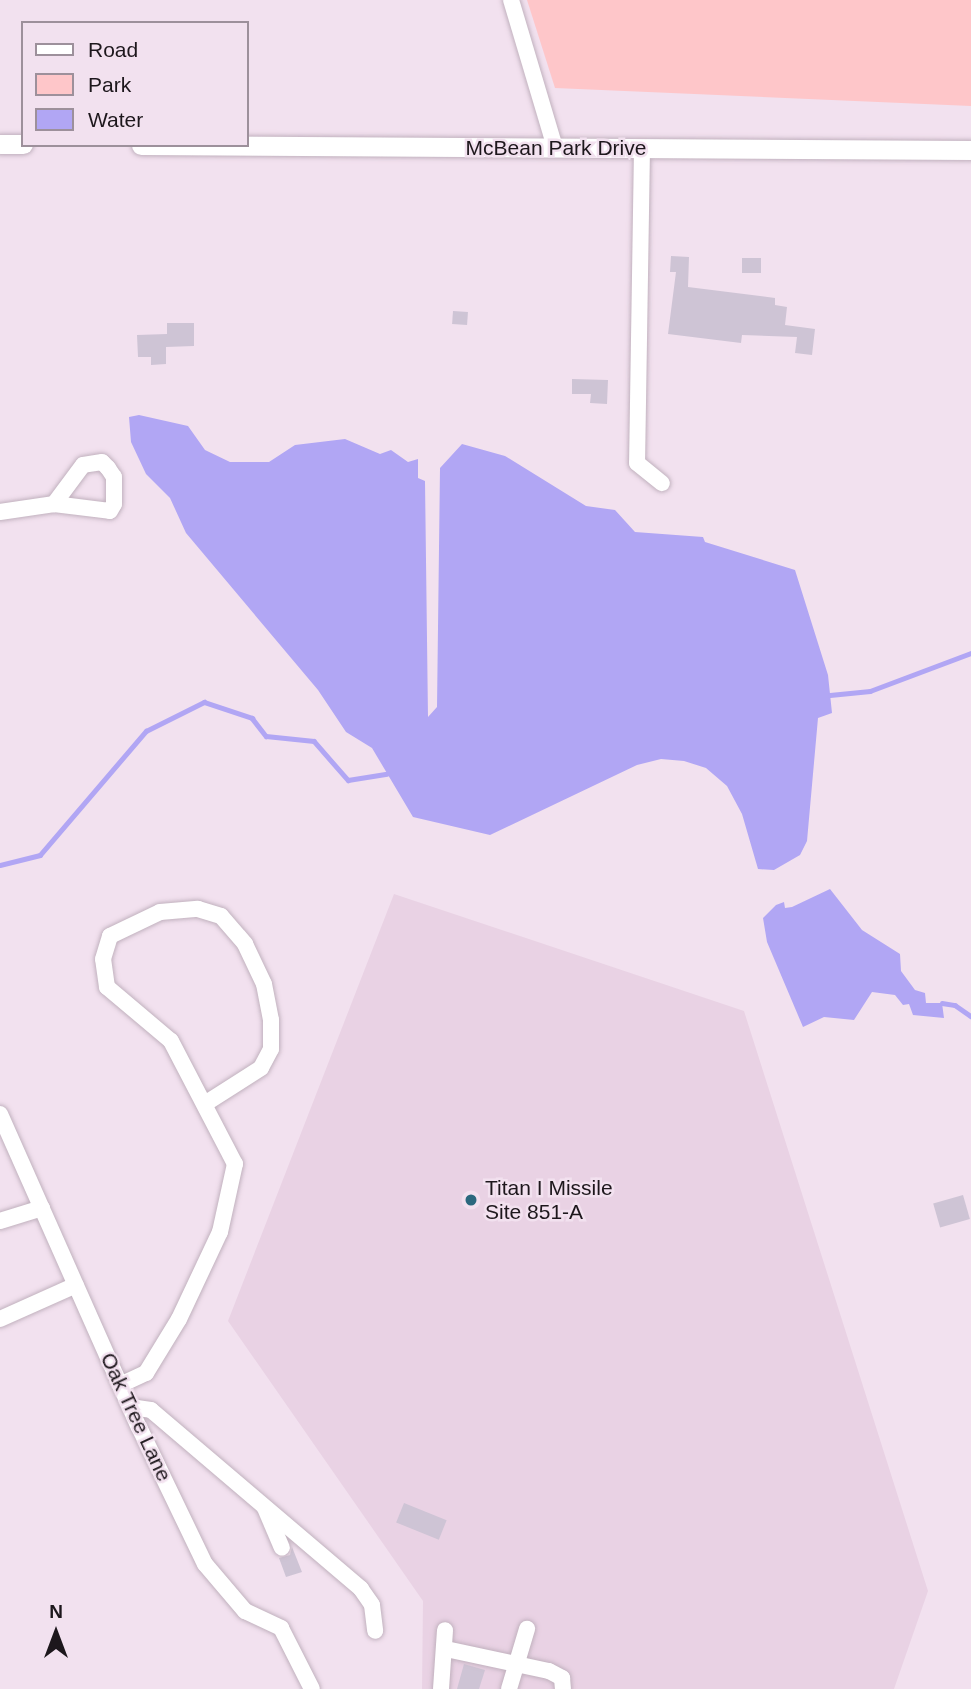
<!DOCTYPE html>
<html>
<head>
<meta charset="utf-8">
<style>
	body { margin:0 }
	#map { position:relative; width:971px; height:1689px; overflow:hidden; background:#f2e1ef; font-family:Helvetica,sans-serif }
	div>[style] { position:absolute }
	.built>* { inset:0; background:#e9d2e4 }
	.green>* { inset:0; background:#fec6c9 }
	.water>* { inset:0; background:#b1a6f4 }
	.stream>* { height:4.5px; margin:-2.25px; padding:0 2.25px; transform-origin:2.25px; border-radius:2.25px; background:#b1a6f4 }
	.building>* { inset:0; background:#cec4d5; transform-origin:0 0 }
	.roads { filter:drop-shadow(0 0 2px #c1b1be) drop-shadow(0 0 2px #c1b1be) }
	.minor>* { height:16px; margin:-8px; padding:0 8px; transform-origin:8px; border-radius:8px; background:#fff }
	.major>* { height:19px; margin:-9.5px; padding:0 9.5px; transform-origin:9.5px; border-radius:9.5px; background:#fff }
	.dots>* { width:19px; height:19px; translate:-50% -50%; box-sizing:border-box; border:4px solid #f2e1ef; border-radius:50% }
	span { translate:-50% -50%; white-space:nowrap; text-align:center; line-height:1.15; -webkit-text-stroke:5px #f2e1ef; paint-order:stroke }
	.street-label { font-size:21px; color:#1d171c }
	.poi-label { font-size:21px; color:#1d171c }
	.left { translate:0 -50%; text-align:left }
	.legend { position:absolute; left:21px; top:21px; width:228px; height:126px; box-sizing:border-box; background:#f2e1ef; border:2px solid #9d909b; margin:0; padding:9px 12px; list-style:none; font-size:21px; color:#1d171c }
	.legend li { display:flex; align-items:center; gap:14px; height:35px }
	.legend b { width:35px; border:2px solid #9d909b }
	.north { position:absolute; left:21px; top:1598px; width:70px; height:70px; -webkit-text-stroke:5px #f2e1ef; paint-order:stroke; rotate:0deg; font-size:19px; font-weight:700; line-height:28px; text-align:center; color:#1d171c }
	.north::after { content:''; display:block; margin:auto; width:24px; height:32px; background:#1d171c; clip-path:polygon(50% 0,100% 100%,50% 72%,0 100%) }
</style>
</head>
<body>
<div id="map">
	<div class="built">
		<div style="clip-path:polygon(394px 894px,744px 1011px,928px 1591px,894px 1689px,422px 1689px,423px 1601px,228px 1321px)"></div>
	</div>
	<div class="green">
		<div style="clip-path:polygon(527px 0,971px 0,971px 106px,555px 88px)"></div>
	</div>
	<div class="water">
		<div style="clip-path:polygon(139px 415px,188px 426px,205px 450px,230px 462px,269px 462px,295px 445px,345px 439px,380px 454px,391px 450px,408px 462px,418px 459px,418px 478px,425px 481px,428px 717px,437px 707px,440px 468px,462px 444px,505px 456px,586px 506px,615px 510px,635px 532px,703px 537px,705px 542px,795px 570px,828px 675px,832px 713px,818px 718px,807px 841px,800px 855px,774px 870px,758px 869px,742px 814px,727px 786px,706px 768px,684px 761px,661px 759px,637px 765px,490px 835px,413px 817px,372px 748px,346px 732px,318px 690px,186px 533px,170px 498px,146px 474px,131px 442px,129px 417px)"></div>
		<div style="clip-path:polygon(830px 889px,862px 930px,900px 954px,901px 971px,915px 990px,925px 993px,926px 1003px,942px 1003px,944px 1018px,913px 1015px,909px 1004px,903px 1005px,895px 995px,872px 992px,854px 1020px,824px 1017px,803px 1027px,767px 942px,763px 918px,776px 905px,784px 902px,785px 908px,792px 907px)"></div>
	</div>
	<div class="stream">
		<div style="left:830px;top:695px;width:40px;rotate:-5.7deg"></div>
		<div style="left:870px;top:691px;width:108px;rotate:-20.6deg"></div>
		<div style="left:0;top:865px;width:41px;rotate:-14deg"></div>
		<div style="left:40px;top:855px;width:163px;rotate:-49.5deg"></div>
		<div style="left:146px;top:731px;width:65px;rotate:-26.6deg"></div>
		<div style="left:204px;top:702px;width:51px;rotate:18.4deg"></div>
		<div style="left:252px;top:718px;width:23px;rotate:52deg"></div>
		<div style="left:266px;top:736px;width:48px;rotate:5.9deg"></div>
		<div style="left:314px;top:741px;width:52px;rotate:48.9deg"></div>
		<div style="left:348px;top:780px;width:39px;rotate:-9deg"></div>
		<div style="left:942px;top:1003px;width:13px;rotate:9deg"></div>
		<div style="left:955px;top:1005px;width:19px;rotate:35deg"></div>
	</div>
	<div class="building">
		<div style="clip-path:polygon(671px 256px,689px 257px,688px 287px,775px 298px,775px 305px,787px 307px,785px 325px,815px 329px,812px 355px,795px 353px,797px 337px,742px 335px,741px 343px,668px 334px,676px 272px,670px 272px)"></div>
		<div style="left:742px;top:258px;width:19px;height:15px"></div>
		<div style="left:453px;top:311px;width:15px;height:13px;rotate:4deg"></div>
		<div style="clip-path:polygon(167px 323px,194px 323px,194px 346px,166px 347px,166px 364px,151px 365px,151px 357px,138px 357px,137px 335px,167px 334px)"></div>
		<div style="clip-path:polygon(572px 379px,608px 380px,607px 404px,590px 403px,591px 394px,572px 394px)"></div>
		<div style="left:963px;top:1195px;width:25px;height:31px;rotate:74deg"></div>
		<div style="left:404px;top:1503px;width:46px;height:21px;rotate:22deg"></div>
		<div style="clip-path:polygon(292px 1547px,302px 1572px,286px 1577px,279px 1558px,290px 1555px)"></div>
		<div style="clip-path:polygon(464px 1664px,485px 1670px,479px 1689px,457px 1689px)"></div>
	</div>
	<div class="roads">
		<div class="minor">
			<div style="left:511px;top:0;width:154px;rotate:73.4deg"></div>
			<div style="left:642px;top:148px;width:315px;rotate:90.9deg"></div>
			<div style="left:637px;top:463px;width:32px;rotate:39deg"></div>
			<div style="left:0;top:512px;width:55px;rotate:-8.4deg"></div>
			<div style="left:54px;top:504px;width:56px;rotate:7.1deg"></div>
			<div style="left:110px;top:511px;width:8px;rotate:-60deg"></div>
			<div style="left:114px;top:504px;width:27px;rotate:-90deg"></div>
			<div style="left:114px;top:477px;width:11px;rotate:-124deg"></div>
			<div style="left:108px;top:468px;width:8px;rotate:-135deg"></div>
			<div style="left:102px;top:462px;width:19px;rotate:171deg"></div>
			<div style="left:83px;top:465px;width:49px;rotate:126.6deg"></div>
			<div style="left:0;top:1114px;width:342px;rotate:66.1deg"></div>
			<div style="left:139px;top:1427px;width:152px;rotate:64.3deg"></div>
			<div style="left:205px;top:1564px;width:62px;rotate:49.6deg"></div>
			<div style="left:245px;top:1611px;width:40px;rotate:25deg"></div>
			<div style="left:281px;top:1628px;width:68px;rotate:63.1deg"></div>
			<div style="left:0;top:1221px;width:44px;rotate:-17.2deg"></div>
			<div style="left:0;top:1319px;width:83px;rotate:-24.1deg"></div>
			<div style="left:120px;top:1385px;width:29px;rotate:-25deg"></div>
			<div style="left:146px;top:1373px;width:63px;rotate:-58.6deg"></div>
			<div style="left:179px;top:1319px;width:96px;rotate:-64.8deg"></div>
			<div style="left:220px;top:1232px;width:70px;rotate:-77.6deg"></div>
			<div style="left:235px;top:1164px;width:139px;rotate:-117.5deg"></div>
			<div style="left:171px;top:1041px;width:84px;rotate:-139.8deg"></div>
			<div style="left:107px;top:987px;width:28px;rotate:-98deg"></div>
			<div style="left:103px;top:959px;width:24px;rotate:-73deg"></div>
			<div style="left:110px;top:936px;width:55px;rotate:-25.6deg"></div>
			<div style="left:160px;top:912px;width:38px;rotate:-5deg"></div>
			<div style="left:198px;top:909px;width:24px;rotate:17deg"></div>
			<div style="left:221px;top:916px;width:37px;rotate:49deg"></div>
			<div style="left:245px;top:944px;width:44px;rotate:64.6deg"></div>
			<div style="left:264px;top:984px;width:37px;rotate:79deg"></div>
			<div style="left:271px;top:1020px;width:29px;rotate:90deg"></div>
			<div style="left:271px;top:1049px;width:21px;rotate:118deg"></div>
			<div style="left:261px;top:1068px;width:65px;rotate:147.5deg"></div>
			<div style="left:130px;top:1407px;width:21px;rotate:8deg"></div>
			<div style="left:151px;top:1410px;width:276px;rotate:40.4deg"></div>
			<div style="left:361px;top:1589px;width:19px;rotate:55deg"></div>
			<div style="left:372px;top:1605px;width:26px;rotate:83deg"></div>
			<div style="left:265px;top:1508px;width:43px;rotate:67deg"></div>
			<div style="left:446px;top:1649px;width:105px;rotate:12.1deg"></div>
			<div style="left:549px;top:1671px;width:15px;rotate:28deg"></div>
			<div style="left:562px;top:1678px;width:11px;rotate:85deg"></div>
			<div style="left:441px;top:1689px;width:59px;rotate:-86.1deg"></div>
			<div style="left:509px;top:1689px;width:63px;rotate:-73.3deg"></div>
		</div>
		<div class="major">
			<div style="left:0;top:144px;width:23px"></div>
			<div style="left:141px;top:145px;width:830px;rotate:0.35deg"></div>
		</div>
	</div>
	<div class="dots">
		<div style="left:471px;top:1200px;background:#2b687e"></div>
	</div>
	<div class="street-label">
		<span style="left:556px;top:148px">McBean Park Drive</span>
		<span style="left:136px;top:1417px;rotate:65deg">Oak Tree Lane</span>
	</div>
	<div class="poi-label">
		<span class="left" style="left:485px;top:1200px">Titan I Missile<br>Site 851-A</span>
	</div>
	<ul class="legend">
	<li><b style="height:9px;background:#fff"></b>Road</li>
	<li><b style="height:19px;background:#fec6c9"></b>Park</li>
	<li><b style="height:19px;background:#b1a6f4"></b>Water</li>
	</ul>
	<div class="north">N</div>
</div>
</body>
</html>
